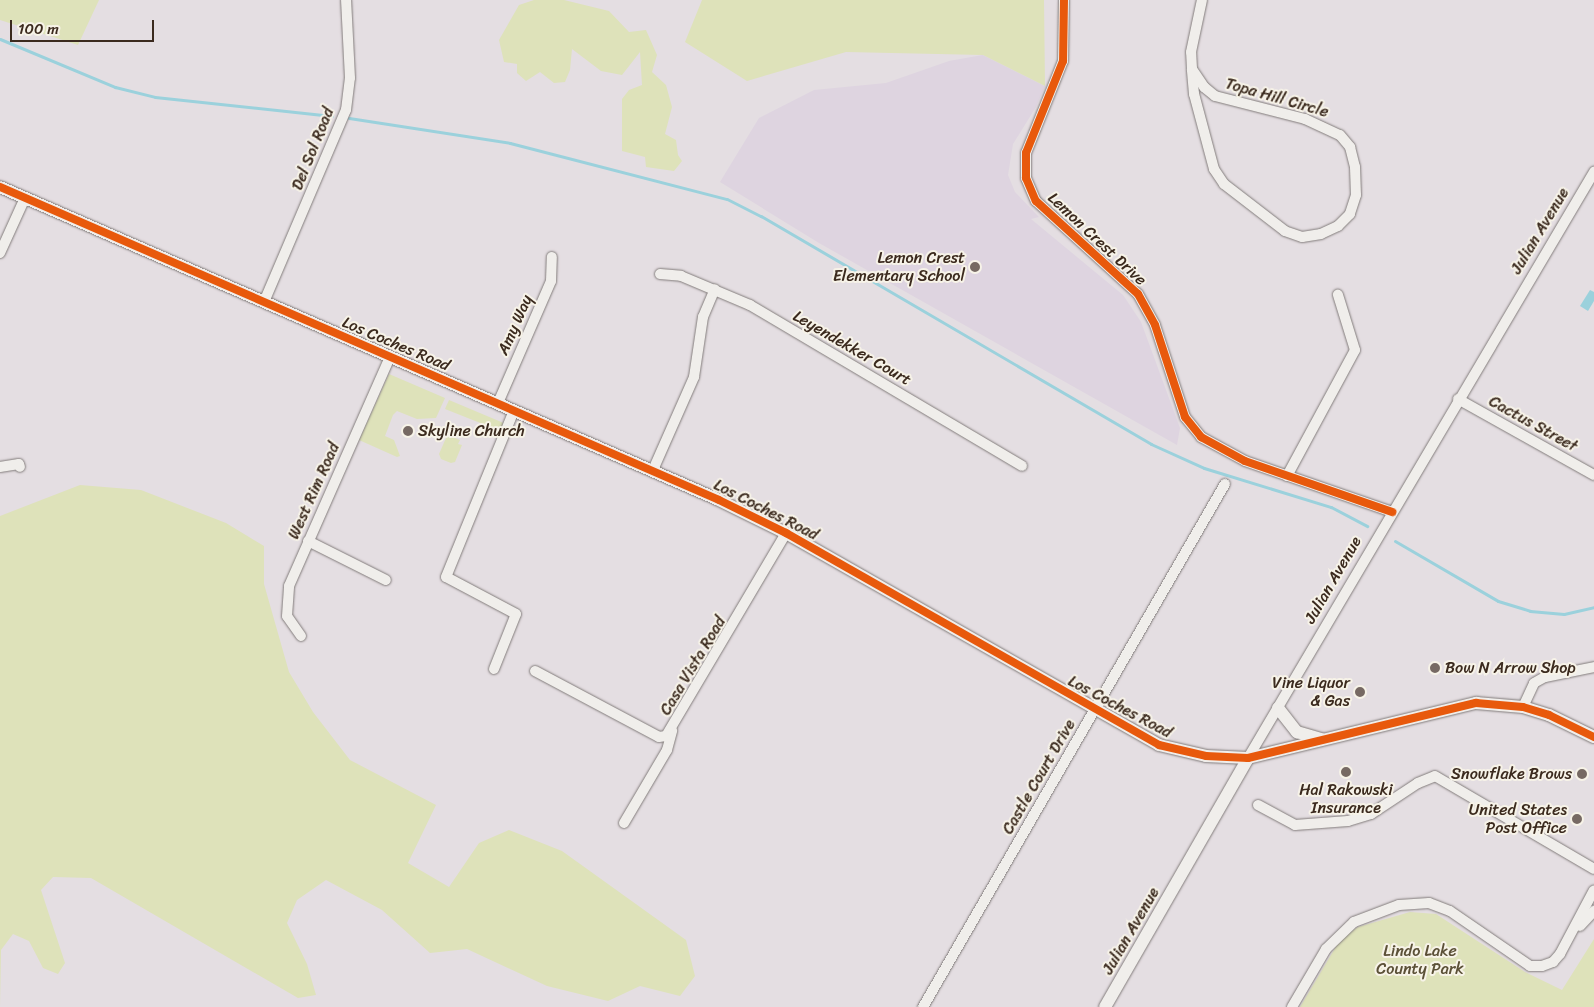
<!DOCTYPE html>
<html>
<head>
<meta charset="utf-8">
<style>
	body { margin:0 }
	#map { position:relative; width:1594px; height:1007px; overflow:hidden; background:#e4dee2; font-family:Sriracha,sans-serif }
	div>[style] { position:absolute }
	.built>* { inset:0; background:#ded4e0 }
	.green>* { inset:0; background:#dee2ba }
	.water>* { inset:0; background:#9bd1dc }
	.stream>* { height:3px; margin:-1.5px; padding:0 1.5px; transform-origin:1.5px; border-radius:1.5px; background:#9bd1dc }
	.roads { filter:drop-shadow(0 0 1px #827c7b) drop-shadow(0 0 1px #827c7b) }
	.minor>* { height:10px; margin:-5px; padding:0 5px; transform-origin:5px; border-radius:5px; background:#f0eeeb }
	.major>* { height:12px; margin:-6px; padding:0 6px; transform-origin:6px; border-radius:6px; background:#f0eeeb }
	.cycleway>* { height:8px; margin:-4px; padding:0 4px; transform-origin:4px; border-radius:4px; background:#e8590c }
	.dots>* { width:14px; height:14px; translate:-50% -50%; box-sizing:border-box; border:2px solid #f7f3e8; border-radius:50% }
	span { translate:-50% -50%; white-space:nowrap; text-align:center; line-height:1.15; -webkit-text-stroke:4px #f7f3e8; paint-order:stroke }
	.street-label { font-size:16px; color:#3b2a1e }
	.poi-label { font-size:16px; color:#3b2a1e }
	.right { translate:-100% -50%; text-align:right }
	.left { translate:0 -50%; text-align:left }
	.park-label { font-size:16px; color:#5b5037 }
	.scale { position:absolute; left:10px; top:20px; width:144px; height:22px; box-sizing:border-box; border:2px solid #3b2a1e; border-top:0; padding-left:6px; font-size:15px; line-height:18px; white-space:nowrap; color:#3b2a1e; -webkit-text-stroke:4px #f7f3e8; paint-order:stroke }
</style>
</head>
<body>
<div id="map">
	<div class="built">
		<div style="clip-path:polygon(983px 55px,1045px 86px,1036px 107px,1013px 144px,1008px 175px,1015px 192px,1039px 217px,1031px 219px,1123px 295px,1141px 322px,1180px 428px,1177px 445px,819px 243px,720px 182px,759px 118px,814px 90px,886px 83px,949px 61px)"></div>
	</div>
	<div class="green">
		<div style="clip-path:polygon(0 0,99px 0,78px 45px,0 20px)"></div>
		<div style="clip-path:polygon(534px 0,564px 0,609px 11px,629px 32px,646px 30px,657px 55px,652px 72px,666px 85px,672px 107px,665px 134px,676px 140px,678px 155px,682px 161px,674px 171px,646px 167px,645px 157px,622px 151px,622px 99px,629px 90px,642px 85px,640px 52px,622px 75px,601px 71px,572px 49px,570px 70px,565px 82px,554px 83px,540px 72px,526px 81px,517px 73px,517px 64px,504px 62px,499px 40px,519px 5px)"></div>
		<div style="clip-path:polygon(702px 0,1044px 0,1045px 86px,983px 55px,846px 52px,747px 81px,685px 42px)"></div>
		<div style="clip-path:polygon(389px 374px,445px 398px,436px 418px,417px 419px,397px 411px,393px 415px,385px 436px,394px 440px,400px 456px,397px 457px,359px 440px)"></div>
		<div style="clip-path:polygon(449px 400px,506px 424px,503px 432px,445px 409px)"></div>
		<div style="clip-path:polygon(450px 436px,460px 440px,458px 444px,462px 445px,455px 462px,451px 463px,441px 459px,439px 454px,446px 438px)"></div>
		<div style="clip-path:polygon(80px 485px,141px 490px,226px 523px,264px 546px,264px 584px,289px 672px,313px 712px,350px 760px,436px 805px,408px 863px,449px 887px,479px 843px,509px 830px,562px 851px,686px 940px,695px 976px,680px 996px,640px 986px,608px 1001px,547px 986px,467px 949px,430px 953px,382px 910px,326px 880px,297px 900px,287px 923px,307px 964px,316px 995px,298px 998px,91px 878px,53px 877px,41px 890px,65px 963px,58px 974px,43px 968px,29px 941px,13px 934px,1px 950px,0 1007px,0 516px)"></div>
		<div style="clip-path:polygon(1410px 912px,1436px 914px,1525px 972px,1562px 990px,1594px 939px,1594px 1007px,1300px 1007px,1341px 938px,1358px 927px)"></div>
	</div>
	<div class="water">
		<div style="clip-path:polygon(1590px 290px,1594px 292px,1594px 301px,1588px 311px,1580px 306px)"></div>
	</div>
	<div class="stream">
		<div style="left:0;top:39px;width:125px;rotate:22.7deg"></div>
		<div style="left:115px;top:87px;width:41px;rotate:14deg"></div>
		<div style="left:155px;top:97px;width:178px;rotate:6.1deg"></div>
		<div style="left:349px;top:118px;width:163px;rotate:8.8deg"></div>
		<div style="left:510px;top:143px;width:224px;rotate:14.5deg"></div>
		<div style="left:727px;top:199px;width:38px;rotate:27deg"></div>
		<div style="left:761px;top:216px;width:452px;rotate:30.3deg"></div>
		<div style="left:1151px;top:444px;width:58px;rotate:24.4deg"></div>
		<div style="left:1204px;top:468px;width:133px;rotate:17.1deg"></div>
		<div style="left:1331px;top:507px;width:41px;rotate:27.8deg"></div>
		<div style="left:1395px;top:541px;width:119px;rotate:30.2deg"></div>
		<div style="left:1498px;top:601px;width:34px;rotate:17deg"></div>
		<div style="left:1530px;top:611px;width:34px;rotate:5deg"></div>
		<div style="left:1564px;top:614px;width:31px;rotate:-13deg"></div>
	</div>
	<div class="roads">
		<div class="minor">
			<div style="left:1064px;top:0;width:61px;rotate:90.9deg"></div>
			<div style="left:1063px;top:61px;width:99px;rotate:111.9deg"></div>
			<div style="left:1026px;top:153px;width:25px;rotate:90deg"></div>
			<div style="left:1026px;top:178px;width:25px;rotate:67deg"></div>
			<div style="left:1036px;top:201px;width:138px;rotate:42.4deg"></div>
			<div style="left:1138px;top:294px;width:35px;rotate:61deg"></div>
			<div style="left:1155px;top:325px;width:97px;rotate:71.9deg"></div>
			<div style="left:1185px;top:417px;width:26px;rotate:51deg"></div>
			<div style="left:1201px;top:437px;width:50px;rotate:28.6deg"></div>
			<div style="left:1245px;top:461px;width:156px;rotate:19.1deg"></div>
			<div style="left:1192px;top:69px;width:22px;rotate:56deg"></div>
			<div style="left:1204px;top:87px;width:14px;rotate:39deg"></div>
			<div style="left:1215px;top:96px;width:93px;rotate:14.3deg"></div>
			<div style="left:1305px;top:119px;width:38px;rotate:25deg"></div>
			<div style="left:1340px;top:135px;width:16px;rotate:50deg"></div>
			<div style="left:1350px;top:147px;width:21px;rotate:76deg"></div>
			<div style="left:1355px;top:167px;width:28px;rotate:88deg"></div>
			<div style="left:1356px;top:195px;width:20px;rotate:108deg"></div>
			<div style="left:1350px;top:214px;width:17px;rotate:135deg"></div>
			<div style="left:1338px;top:226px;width:19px;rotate:155deg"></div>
			<div style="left:1321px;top:234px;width:19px;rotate:171deg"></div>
			<div style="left:1302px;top:237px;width:18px;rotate:-161deg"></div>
			<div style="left:1285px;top:231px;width:77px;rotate:-142.4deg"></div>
			<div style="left:1224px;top:184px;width:18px;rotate:-124deg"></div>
			<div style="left:1214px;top:169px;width:78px;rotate:-104.9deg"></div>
			<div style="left:1194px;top:94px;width:25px;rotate:-95deg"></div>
			<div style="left:1192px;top:69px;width:17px;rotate:-93deg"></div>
			<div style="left:1191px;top:52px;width:53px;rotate:-78.1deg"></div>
			<div style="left:0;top:253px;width:60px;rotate:-65.6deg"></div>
			<div style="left:660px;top:274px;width:21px;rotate:5deg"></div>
			<div style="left:681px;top:276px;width:75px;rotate:22.8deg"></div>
			<div style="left:750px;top:305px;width:316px;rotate:30.6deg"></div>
			<div style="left:264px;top:302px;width:209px;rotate:-66.9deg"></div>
			<div style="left:346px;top:110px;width:32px;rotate:-83deg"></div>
			<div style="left:350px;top:78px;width:78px;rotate:-92.9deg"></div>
			<div style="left:1458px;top:399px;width:156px;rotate:29.2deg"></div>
			<div style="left:498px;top:403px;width:133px;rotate:-66.5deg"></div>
			<div style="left:551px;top:281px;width:24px;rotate:-88deg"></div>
			<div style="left:0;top:467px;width:19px;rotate:-9deg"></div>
			<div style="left:19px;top:464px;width:3px;rotate:72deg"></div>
			<div style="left:653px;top:470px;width:102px;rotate:-66.2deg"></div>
			<div style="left:694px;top:377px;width:61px;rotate:-81.5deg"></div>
			<div style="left:703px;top:317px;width:30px;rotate:-67deg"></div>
			<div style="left:1287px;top:476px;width:143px;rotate:-61.6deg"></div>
			<div style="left:1355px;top:350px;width:58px;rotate:-107.2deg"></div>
			<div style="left:308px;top:541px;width:87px;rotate:26.6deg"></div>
			<div style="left:301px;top:636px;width:24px;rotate:-125deg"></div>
			<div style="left:287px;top:616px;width:30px;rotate:-86deg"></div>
			<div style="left:289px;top:586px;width:248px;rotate:-66.2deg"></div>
			<div style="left:494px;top:669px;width:59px;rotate:-68.2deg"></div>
			<div style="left:516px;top:614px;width:79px;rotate:-152.1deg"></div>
			<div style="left:446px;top:577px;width:180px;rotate:-67.8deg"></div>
			<div style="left:535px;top:671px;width:140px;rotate:28deg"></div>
			<div style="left:659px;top:737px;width:7px;rotate:-8deg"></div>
			<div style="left:666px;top:736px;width:236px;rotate:-59.4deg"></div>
			<div style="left:1523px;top:707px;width:26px;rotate:-65deg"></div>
			<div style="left:1534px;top:683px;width:13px;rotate:-29deg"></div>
			<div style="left:1545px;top:677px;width:50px;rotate:-11.5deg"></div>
			<div style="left:1248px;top:758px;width:681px;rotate:-59.44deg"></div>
			<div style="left:1258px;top:805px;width:42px;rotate:28.4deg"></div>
			<div style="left:1295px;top:825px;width:53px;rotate:-4.3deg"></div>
			<div style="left:1348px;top:821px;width:24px;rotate:-17deg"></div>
			<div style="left:1371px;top:814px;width:56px;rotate:-33.4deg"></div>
			<div style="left:1418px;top:783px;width:18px;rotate:-22deg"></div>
			<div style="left:1435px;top:776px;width:184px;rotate:30.3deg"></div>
			<div style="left:624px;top:823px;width:85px;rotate:-59.5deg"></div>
			<div style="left:667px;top:750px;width:20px;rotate:-75deg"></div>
			<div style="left:1580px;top:926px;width:21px;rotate:-47deg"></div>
			<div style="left:923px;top:1007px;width:604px;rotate:-60deg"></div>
			<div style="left:1292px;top:1007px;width:67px;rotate:-59.6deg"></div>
			<div style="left:1326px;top:949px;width:39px;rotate:-44deg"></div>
			<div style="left:1354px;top:922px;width:48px;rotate:-20.7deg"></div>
			<div style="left:1399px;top:905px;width:30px;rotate:-4deg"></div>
			<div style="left:1429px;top:903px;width:22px;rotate:21deg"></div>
			<div style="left:1450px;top:911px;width:97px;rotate:34.5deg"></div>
			<div style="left:1530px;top:966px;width:12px"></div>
			<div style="left:1542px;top:966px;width:12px;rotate:-20deg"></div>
			<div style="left:1553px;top:962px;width:11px;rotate:-49deg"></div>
			<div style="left:1560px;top:954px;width:72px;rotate:-62deg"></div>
		</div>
		<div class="major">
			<div style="left:0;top:187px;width:784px;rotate:23.52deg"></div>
			<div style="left:719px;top:500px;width:75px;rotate:26.2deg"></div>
			<div style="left:786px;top:533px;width:429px;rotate:29.6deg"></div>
			<div style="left:1159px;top:745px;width:48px;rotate:13.2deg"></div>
			<div style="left:1206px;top:756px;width:42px;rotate:2.7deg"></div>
			<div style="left:1248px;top:758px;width:235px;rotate:-13.6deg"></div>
			<div style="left:1476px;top:703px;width:47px;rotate:4.9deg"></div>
			<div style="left:1523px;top:707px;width:27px;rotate:17deg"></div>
			<div style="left:1549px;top:715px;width:50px;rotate:26.1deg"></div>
			<div style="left:1278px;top:708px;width:31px;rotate:52deg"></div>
			<div style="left:1297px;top:732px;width:26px;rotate:16deg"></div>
			<div style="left:1105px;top:1007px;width:287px;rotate:-60.1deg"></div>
		</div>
	</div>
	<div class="cycleway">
		<div style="left:1064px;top:0;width:61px;rotate:90.9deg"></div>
		<div style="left:1063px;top:61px;width:99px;rotate:111.9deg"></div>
		<div style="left:1026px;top:153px;width:25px;rotate:90deg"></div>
		<div style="left:1026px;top:178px;width:25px;rotate:67deg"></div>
		<div style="left:1036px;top:201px;width:138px;rotate:42.4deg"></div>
		<div style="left:1138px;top:294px;width:35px;rotate:61deg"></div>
		<div style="left:1155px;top:325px;width:97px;rotate:71.9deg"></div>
		<div style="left:1185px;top:417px;width:26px;rotate:51deg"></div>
		<div style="left:1201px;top:437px;width:50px;rotate:28.6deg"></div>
		<div style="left:1245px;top:461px;width:156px;rotate:19.1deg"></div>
		<div style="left:0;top:187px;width:784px;rotate:23.52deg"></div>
		<div style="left:719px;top:500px;width:75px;rotate:26.2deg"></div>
		<div style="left:786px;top:533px;width:429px;rotate:29.6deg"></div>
		<div style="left:1159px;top:745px;width:48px;rotate:13.2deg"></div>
		<div style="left:1206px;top:756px;width:42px;rotate:2.7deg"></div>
		<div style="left:1248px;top:758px;width:235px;rotate:-13.6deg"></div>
		<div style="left:1476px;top:703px;width:47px;rotate:4.9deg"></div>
		<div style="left:1523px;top:707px;width:27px;rotate:17deg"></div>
		<div style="left:1549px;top:715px;width:50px;rotate:26.1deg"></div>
	</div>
	<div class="dots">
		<div style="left:975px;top:267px;background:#766963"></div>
		<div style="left:408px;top:431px;background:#766963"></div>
		<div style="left:1435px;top:668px;background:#766963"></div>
		<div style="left:1360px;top:692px;background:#766963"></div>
		<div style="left:1346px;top:772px;background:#766963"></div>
		<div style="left:1582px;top:774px;background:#766963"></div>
		<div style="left:1577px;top:819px;background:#766963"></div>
	</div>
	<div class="street-label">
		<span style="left:1277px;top:98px;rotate:16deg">Topa Hill Circle</span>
		<span style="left:313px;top:149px;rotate:-68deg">Del Sol Road</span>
		<span style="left:1540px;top:231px;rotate:-59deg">Julian Avenue</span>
		<span style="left:1097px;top:239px;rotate:43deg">Lemon Crest Drive</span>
		<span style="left:515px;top:325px;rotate:-66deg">Amy Way</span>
		<span style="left:396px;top:344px;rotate:23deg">Los Coches Road</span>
		<span style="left:852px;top:348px;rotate:30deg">Leyendekker Court</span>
		<span style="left:1533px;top:424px;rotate:29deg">Cactus Street</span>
		<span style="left:314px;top:491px;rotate:-66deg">West Rim Road</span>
		<span style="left:766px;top:510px;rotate:27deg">Los Coches Road</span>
		<span style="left:1333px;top:580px;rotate:-60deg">Julian Avenue</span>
		<span style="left:693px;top:666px;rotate:-59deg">Casa Vista Road</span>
		<span style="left:1120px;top:707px;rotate:28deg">Los Coches Road</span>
		<span style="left:1039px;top:777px;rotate:-60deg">Castle Court Drive</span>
		<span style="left:1131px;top:931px;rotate:-60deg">Julian Avenue</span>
	</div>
	<div class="poi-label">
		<span class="right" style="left:965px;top:267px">Lemon Crest<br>Elementary School</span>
		<span class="left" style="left:418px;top:431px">Skyline Church</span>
		<span class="left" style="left:1445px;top:668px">Bow N Arrow Shop</span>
		<span class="right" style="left:1350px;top:692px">Vine Liquor<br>&amp; Gas</span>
		<span class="right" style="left:1572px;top:774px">Snowflake Brows</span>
		<span style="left:1346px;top:799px">Hal Rakowski<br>Insurance</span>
		<span class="right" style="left:1567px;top:819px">United States<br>Post Office</span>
	</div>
	<div class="park-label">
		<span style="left:1420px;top:960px">Lindo Lake<br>County Park</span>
	</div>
	<div class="scale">100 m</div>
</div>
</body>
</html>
